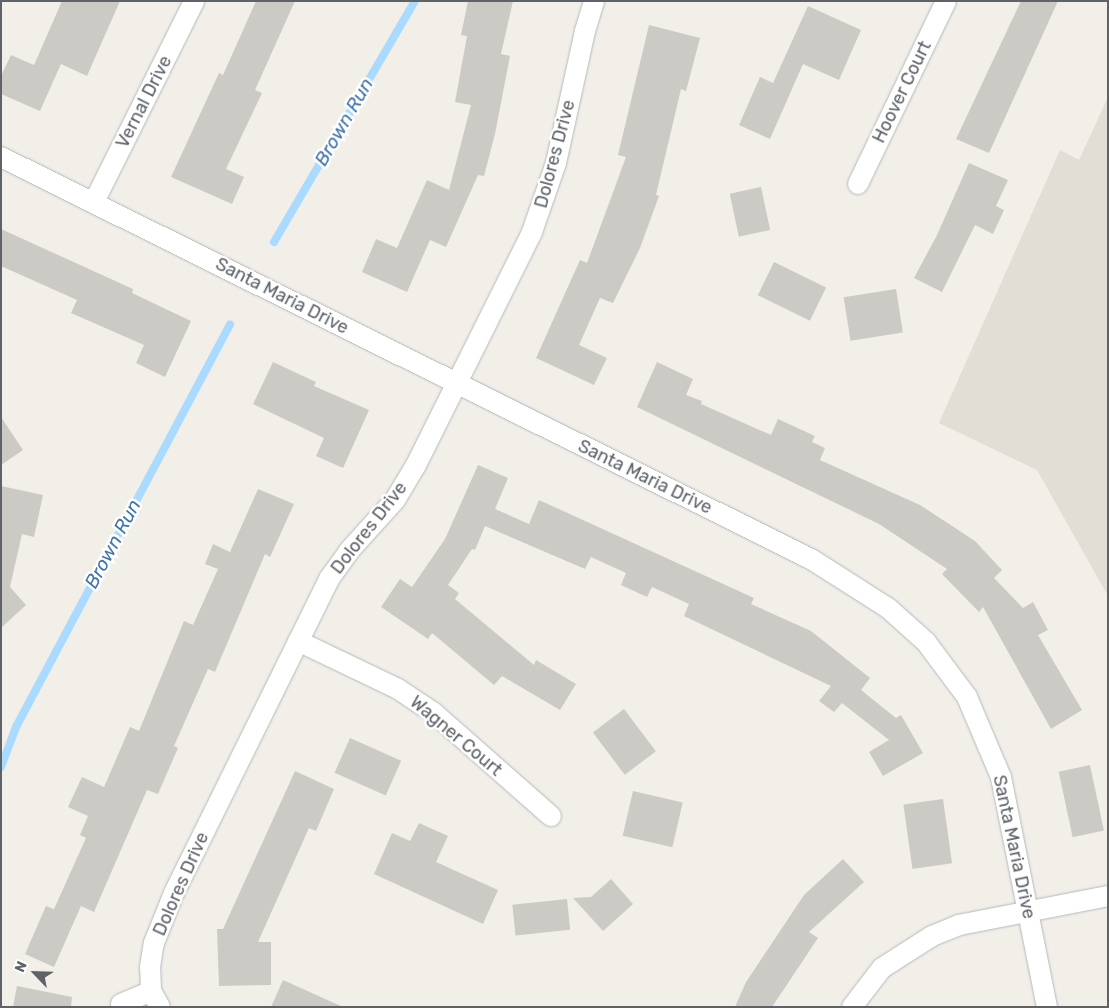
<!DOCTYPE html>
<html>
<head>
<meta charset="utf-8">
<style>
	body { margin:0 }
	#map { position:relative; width:1109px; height:1008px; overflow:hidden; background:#f1efe8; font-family:Rubik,sans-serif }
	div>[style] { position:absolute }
	.education>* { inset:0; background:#e1ded6 }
	.stream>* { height:8px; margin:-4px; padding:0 4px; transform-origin:4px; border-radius:4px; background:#aadaff }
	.building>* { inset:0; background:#cccac5; transform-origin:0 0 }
	.roads { filter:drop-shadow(0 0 1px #b5b8bc) drop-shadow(0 0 1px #b5b8bc) }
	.street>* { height:20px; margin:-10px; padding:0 10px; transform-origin:10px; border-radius:10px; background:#fff }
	span { translate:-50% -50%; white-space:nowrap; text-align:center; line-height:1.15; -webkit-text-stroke:5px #fff; paint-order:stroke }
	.street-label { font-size:18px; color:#5f6368 }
	.water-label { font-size:19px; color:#4174aa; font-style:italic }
	.frame { position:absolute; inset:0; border:2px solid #5f6368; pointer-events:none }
	.north { position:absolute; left:10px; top:948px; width:50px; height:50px; -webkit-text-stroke:4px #fff; paint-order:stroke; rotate:294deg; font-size:14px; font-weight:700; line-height:20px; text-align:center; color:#5f6368 }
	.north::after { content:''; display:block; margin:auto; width:18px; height:22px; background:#5f6368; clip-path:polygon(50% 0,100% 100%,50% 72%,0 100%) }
</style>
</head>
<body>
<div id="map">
	<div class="education">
		<div style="clip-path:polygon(1108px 97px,1108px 596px,1037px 470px,939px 423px,1060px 150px,1079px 160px)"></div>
	</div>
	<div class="stream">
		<div style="left:274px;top:242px;width:279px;rotate:-59.7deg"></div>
		<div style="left:1px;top:767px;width:43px;rotate:-69.4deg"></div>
		<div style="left:16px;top:727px;width:456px;rotate:-62deg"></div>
	</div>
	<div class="building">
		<div style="clip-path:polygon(62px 1px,120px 1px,87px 76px,61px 64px,40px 111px,1px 94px,1px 76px,11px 55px,34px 65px)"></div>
		<div style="clip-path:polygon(256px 1px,295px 1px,255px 90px,262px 93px,226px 169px,244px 177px,232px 204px,171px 177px,219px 73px,223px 75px)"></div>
		<div style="clip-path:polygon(468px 1px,513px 1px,501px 54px,510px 56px,495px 134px,484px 176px,478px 175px,446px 247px,430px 240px,407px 292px,362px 272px,376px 239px,397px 248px,427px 180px,449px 190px,471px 105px,455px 102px,467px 36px,461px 35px)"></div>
		<div style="clip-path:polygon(1021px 1px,1058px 1px,989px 153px,956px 139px)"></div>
		<div style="clip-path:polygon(808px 6px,861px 30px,839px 80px,803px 64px,770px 139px,739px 125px,760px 77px,773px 83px)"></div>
		<div style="clip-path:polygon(649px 25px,700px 38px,686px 91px,681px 89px,656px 195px,659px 196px,640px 248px,613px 303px,600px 298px,579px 345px,607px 358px,594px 385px,536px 358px,580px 260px,587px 263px,626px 157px,618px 155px)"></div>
		<div style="clip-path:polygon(969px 163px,1008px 180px,996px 206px,1004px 210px,993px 234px,975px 225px,942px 292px,914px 278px,937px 235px)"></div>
		<div style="left:761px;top:187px;width:44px;height:32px;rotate:78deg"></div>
		<div style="clip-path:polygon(1px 229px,133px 289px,132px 293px,191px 321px,165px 377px,136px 363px,144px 345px,71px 313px,77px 300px,1px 266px)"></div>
		<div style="left:774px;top:262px;width:58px;height:37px;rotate:26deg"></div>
		<div style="left:896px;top:289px;width:44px;height:53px;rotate:81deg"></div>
		<div style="clip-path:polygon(273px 362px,316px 382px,314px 386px,369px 410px,343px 468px,316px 456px,324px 438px,253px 404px)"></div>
		<div style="clip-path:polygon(657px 362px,693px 379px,686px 395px,702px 401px,701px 404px,771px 435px,778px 419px,815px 436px,812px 442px,825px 448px,820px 460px,920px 505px,975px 541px,1002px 570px,994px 578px,1023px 608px,1033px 602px,1048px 630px,1038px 635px,1082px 710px,1051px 729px,983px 607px,979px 612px,942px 574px,947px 569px,879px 524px,637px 407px)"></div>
		<div style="clip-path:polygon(1px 417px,23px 450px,1px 465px)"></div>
		<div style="clip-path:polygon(478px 465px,508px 478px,495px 509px,529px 524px,539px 500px,754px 598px,751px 604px,811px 631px,870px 678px,861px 690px,896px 718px,901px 715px,923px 753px,883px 776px,869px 752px,889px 740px,842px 703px,834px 712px,819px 701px,831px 686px,684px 616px,689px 604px,652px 587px,647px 597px,621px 585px,626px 573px,591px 557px,585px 569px,485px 526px,475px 550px,472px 549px,448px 585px,459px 593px,455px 599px,534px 665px,536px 660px,576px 684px,560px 710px,502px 676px,494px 685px,432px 633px,428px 639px,381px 607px,400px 579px,412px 587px,445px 539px)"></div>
		<div style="clip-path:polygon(1px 486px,43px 495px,34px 537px,22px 534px,10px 587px,26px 605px,1px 628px)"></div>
		<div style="clip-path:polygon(258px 489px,294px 504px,270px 557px,265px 554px,215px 672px,208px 669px,174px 746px,178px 748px,158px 794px,147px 790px,94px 912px,81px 906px,54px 967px,25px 954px,46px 906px,54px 909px,86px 838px,80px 835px,88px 816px,68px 807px,82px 777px,104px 787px,130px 727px,139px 731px,184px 621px,193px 625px,218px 569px,205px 564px,213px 544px,230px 552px)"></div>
		<div style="left:624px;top:709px;width:53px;height:39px;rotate:53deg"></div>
		<div style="left:350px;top:738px;width:56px;height:38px;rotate:24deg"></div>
		<div style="left:1090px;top:765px;width:67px;height:32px;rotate:78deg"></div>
		<div style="clip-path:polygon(295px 771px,334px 789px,316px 831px,309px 828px,258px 942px,271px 942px,271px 985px,219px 986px,217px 929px,223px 929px)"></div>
		<div style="left:633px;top:791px;width:51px;height:46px;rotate:13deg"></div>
		<div style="left:943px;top:799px;width:65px;height:40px;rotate:82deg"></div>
		<div style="clip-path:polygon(419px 823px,448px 836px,436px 862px,498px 890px,483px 924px,374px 874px,392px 833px,410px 841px)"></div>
		<div style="clip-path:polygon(843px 859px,864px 882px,809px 932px,818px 938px,772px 1007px,735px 1007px,746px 982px,804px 895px)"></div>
		<div style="clip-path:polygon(611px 879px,633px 904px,603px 931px,573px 898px,591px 897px)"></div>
		<div style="left:567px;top:899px;width:31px;height:55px;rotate:84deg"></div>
		<div style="clip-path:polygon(283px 980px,343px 1007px,271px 1007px)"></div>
		<div style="clip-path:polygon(17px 986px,72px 997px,71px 1007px,13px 1007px)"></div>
	</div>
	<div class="roads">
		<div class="street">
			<div style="left:1px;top:157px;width:904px;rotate:26.4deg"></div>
			<div style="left:811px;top:559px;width:91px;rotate:32.5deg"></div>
			<div style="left:888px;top:608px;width:51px;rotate:41.8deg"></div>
			<div style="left:926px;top:642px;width:69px;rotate:53.3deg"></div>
			<div style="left:967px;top:697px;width:87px;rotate:67deg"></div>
			<div style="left:1001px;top:777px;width:235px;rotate:78.7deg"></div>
			<div style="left:858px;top:184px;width:203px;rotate:-64.3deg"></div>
			<div style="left:94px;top:202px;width:225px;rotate:-63.5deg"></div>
			<div style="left:298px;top:641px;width:111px;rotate:25.6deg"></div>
			<div style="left:398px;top:689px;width:43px;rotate:33.7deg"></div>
			<div style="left:434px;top:713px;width:156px;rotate:41.4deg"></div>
			<div style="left:121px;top:1004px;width:33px;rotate:-23deg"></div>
			<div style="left:160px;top:1007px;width:18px;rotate:-119deg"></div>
			<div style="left:151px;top:991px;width:24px;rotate:-92deg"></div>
			<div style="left:150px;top:967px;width:24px;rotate:-81deg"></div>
			<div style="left:154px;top:943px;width:54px;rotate:-68.2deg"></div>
			<div style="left:174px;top:893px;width:350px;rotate:-63.7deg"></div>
			<div style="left:329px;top:579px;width:34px;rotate:-54deg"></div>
			<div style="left:349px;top:551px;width:69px;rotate:-48deg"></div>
			<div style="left:395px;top:500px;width:41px;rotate:-59deg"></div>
			<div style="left:416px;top:465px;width:260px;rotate:-63.5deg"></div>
			<div style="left:532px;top:232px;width:73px;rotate:-70.8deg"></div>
			<div style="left:556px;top:163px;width:135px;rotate:-77.6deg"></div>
			<div style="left:585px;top:31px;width:31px;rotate:-73deg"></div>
			<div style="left:852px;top:1007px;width:49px;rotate:-52.4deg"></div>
			<div style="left:882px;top:968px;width:59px;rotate:-32.6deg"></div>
			<div style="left:932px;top:936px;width:29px;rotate:-22deg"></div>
			<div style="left:959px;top:925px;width:152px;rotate:-11deg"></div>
		</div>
	</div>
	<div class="street-label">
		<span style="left:902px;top:92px;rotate:-64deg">Hoover Court</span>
		<span style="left:144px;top:102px;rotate:-63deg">Vernal Drive</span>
		<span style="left:555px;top:154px;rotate:-75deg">Dolores Drive</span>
		<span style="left:282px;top:296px;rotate:27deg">Santa Maria Drive</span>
		<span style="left:645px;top:477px;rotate:26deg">Santa Maria Drive</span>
		<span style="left:369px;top:528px;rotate:-52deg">Dolores Drive</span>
		<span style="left:456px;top:736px;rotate:40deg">Wagner Court</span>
		<span style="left:1014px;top:847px;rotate:78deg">Santa Maria Drive</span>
		<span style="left:181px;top:884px;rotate:-66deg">Dolores Drive</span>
	</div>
	<div class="water-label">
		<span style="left:344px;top:122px;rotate:-60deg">Brown Run</span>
		<span style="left:113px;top:544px;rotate:-62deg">Brown Run</span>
	</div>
	<div class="frame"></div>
	<div class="north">N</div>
</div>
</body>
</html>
